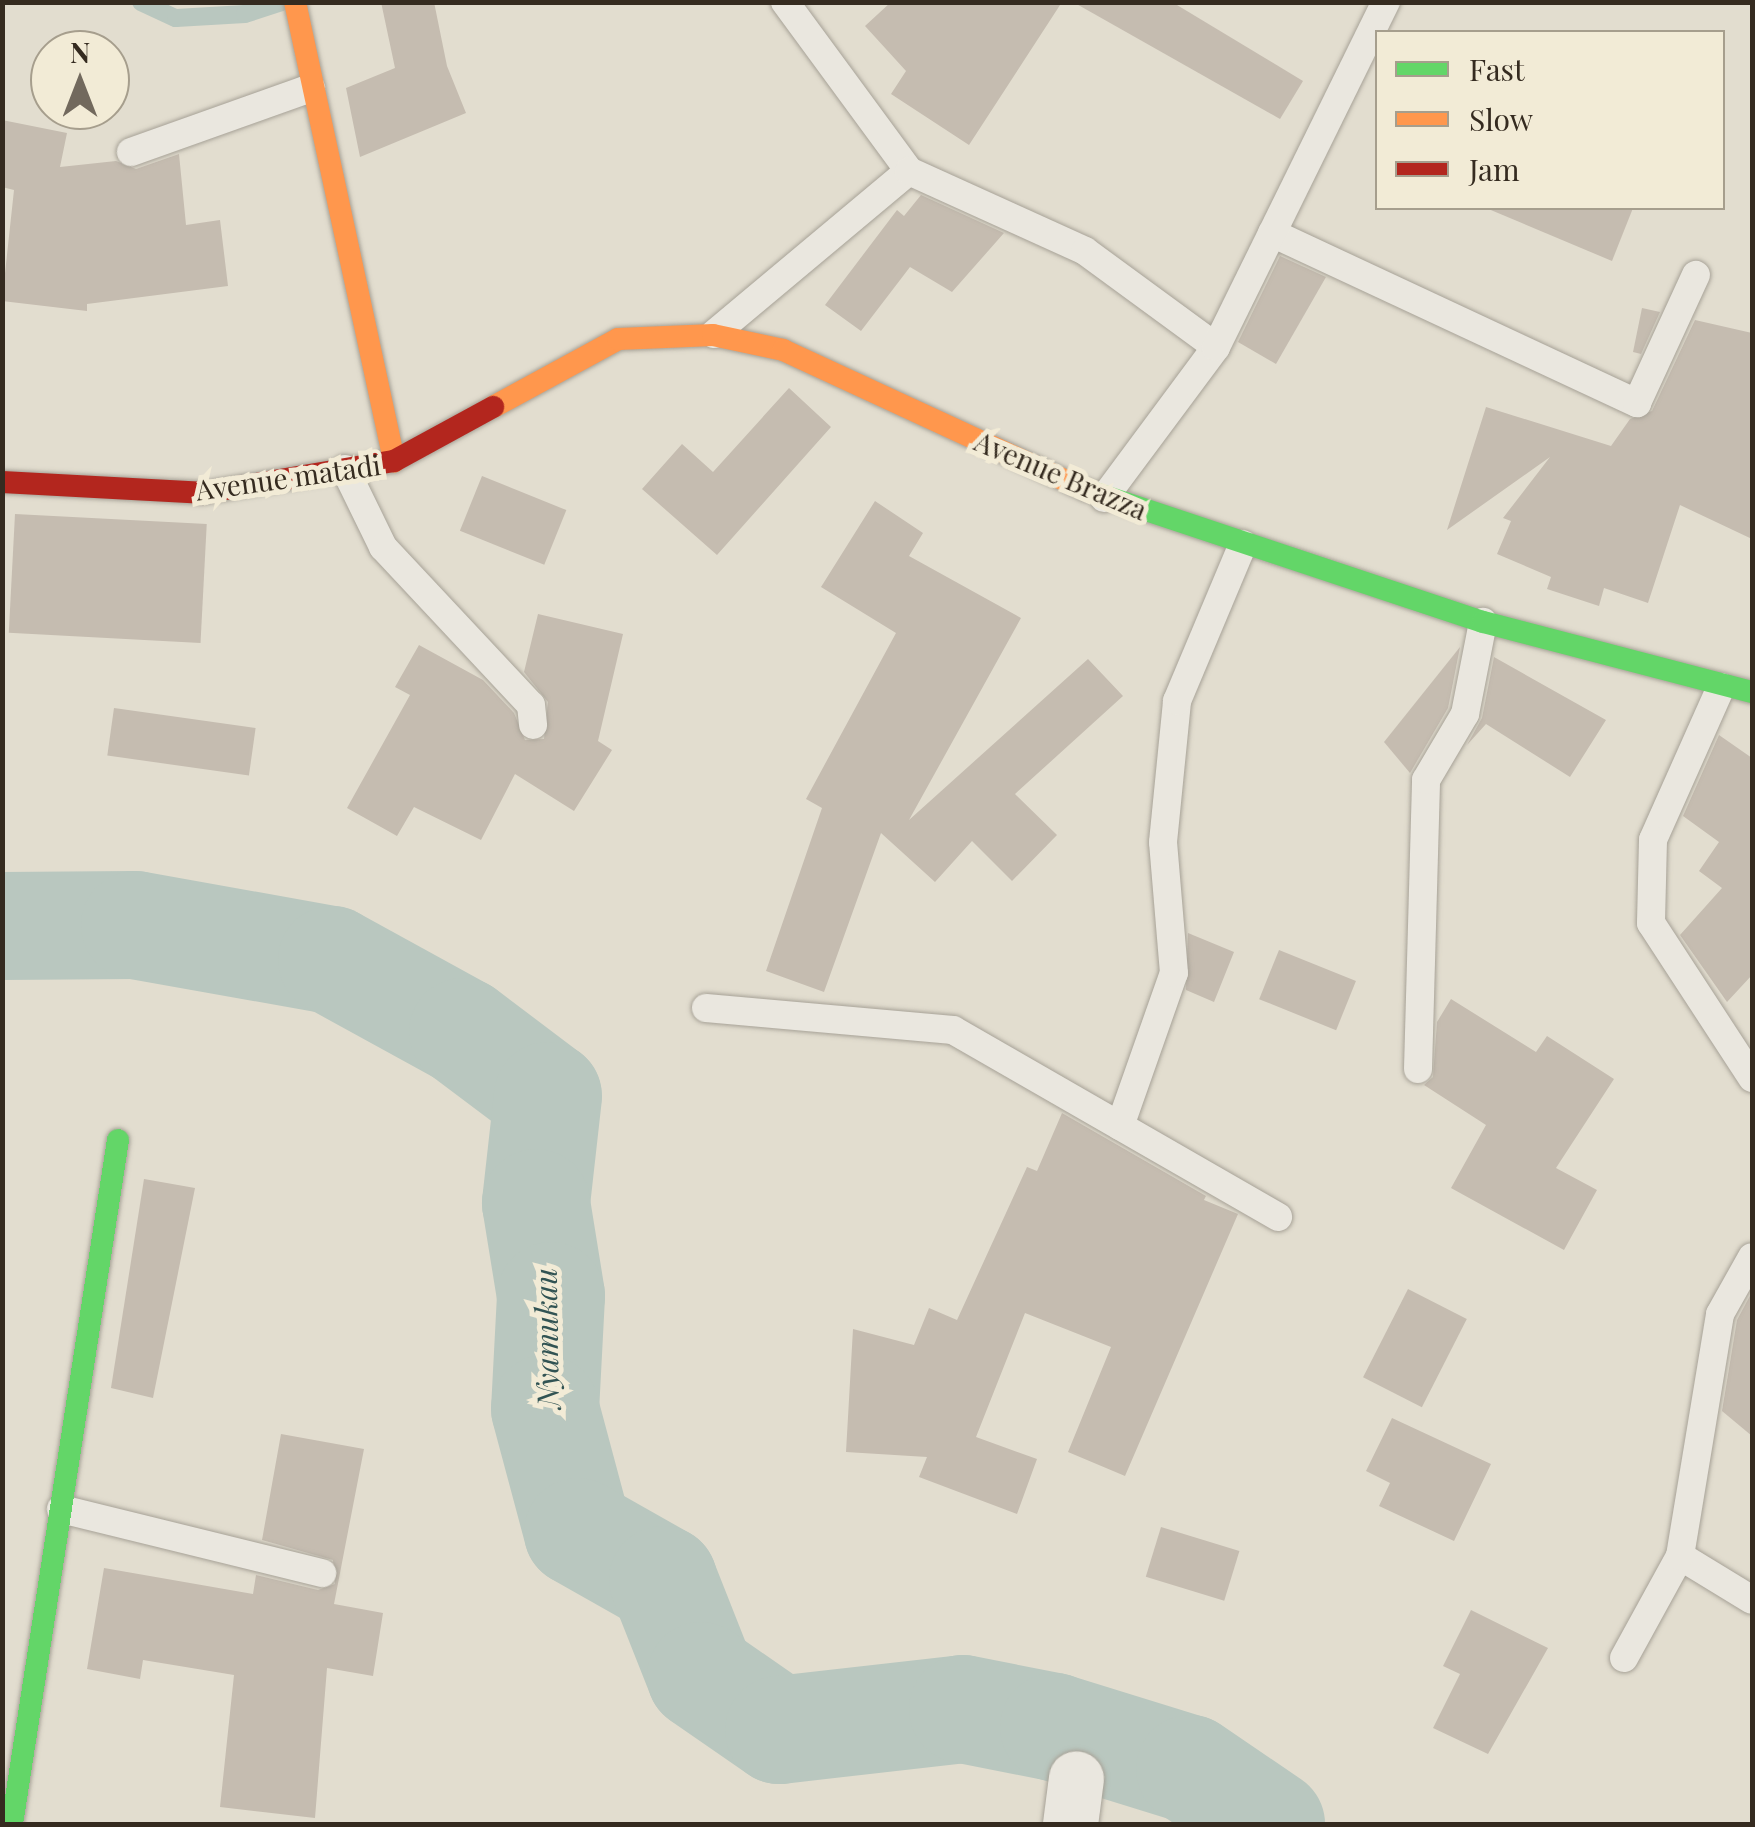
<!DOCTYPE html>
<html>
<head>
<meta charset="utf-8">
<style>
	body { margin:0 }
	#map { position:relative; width:1755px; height:1827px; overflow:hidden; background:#e2ddcf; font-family:"Playfair Display",serif }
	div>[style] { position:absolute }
	.stream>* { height:18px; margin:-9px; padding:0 9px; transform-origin:9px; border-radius:9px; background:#b9c7bf }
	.river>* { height:108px; margin:-54px; padding:0 54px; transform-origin:54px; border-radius:54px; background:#b9c7bf }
	.building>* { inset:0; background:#c5bcb0; transform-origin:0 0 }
	.roads { filter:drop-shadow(0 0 2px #a7a297) drop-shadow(0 0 2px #a7a297) }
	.lane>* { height:28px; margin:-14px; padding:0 14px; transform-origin:14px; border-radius:14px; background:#eae7df }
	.street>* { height:55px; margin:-27.5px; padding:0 27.5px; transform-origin:27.5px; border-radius:27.5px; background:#eae7df }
	.fast>* { height:22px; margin:-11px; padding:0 11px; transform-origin:11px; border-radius:11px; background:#63d668 }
	.slow>* { height:22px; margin:-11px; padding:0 11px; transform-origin:11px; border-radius:11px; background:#ff974d }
	.jam>* { height:22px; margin:-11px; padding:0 11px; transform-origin:11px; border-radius:11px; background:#b3261e }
	span { translate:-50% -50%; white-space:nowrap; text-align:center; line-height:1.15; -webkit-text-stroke:10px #f2ebd6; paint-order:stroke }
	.street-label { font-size:28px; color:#352b20 }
	.water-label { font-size:30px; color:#315353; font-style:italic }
	.frame { position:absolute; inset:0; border:5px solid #352b20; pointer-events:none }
	.legend { position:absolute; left:1375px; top:30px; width:350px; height:180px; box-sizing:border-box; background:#f2ebd6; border:2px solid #a69e8d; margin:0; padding:12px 18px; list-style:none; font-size:30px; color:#352b20 }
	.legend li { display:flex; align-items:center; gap:20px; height:50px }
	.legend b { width:50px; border:2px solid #a69e8d }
	.north { position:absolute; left:30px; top:30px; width:100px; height:100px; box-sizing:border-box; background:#f2ebd6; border:2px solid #a69e8d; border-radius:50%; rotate:0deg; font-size:28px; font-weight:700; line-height:40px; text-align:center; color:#352b20 }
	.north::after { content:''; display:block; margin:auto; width:35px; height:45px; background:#72695d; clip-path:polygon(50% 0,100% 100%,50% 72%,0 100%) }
</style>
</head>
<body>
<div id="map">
	<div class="stream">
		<div style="left:141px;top:2px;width:38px;rotate:25deg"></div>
		<div style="left:176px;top:18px;width:69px;rotate:-3.3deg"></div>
		<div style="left:245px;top:14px;width:38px;rotate:-18deg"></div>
	</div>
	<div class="river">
		<div style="left:2px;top:926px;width:133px;rotate:-0.4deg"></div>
		<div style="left:135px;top:925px;width:200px;rotate:10.1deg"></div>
		<div style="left:332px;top:960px;width:149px;rotate:28.8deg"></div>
		<div style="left:463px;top:1032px;width:106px;rotate:37deg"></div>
		<div style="left:548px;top:1096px;width:108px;rotate:96.4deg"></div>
		<div style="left:536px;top:1203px;width:94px;rotate:80.8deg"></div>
		<div style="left:551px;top:1296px;width:113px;rotate:93deg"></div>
		<div style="left:545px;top:1409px;width:127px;rotate:75deg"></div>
		<div style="left:578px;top:1532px;width:98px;rotate:29.5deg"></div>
		<div style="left:663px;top:1580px;width:103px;rotate:68.4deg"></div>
		<div style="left:701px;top:1676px;width:95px;rotate:34.7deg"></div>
		<div style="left:779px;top:1730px;width:185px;rotate:-6.5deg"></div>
		<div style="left:963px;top:1709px;width:93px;rotate:11.2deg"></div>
		<div style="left:1054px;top:1727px;width:142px;rotate:17.2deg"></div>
		<div style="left:1190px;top:1769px;width:98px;rotate:34.2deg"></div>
	</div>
	<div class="building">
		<div style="clip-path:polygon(381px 2px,434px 2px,447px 66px,466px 113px,360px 157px,346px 88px,395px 68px)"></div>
		<div style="clip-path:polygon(891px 2px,1062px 2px,969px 145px,891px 94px,906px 71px,865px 26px)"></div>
		<div style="clip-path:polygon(1073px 2px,1172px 2px,1303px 81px,1280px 119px)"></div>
		<div style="clip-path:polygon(2px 120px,67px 133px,60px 167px,116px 161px,136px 169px,179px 154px,186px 225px,220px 220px,228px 286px,87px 304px,87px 311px,2px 301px,14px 190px,2px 187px)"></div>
		<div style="clip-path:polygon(921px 195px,1004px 233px,952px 292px,910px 267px,861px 331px,825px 305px,897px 210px,904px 216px)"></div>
		<div style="clip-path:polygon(1486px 208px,1633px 208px,1612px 261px)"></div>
		<div style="clip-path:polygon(1280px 256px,1326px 277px,1276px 364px,1238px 342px)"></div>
		<div style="clip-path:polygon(1642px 308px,1660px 312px,1641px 354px,1633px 352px)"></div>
		<div style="clip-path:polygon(1695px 320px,1752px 333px,1752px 539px,1680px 505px,1648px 603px,1604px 588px,1599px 606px,1547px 589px,1551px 577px,1497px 554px,1511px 521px,1503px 518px,1550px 457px,1447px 530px,1486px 407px,1611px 446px,1630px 419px,1652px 411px)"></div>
		<div style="clip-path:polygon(789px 388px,831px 427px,717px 555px,642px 489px,682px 444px,713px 472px)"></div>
		<div style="left:482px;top:476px;width:91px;height:59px;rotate:22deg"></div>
		<div style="clip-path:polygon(875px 501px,923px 533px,909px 556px,1021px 618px,909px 820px,1088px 659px,1123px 696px,1015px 794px,1057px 835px,1012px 881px,972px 841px,935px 882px,881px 833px,824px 992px,766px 971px,822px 808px,806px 799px,896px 633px,821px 587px)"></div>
		<div style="left:15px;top:514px;width:192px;height:119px;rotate:3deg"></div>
		<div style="clip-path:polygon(538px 614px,623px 634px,598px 741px,612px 750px,574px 811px,515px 774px,481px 840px,414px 807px,397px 836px,347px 808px,410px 695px,395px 687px,419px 645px,483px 680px,514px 713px,525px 740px,544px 739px,548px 702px,524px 672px)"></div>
		<div style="clip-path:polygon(1460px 647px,1448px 708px,1410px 773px,1384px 742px)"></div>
		<div style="clip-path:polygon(1494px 657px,1606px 720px,1570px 777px,1486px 724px,1467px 745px,1482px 718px)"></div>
		<div style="left:114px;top:708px;width:143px;height:48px;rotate:8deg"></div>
		<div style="clip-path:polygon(1719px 735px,1752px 758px,1752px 975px,1727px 1002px,1680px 935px,1722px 888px,1699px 871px,1719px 842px,1683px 816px)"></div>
		<div style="clip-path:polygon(1188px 933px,1234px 952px,1214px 1002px,1186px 990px)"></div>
		<div style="left:1279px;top:950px;width:83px;height:53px;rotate:22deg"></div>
		<div style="clip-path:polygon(1451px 999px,1536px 1052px,1547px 1036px,1614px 1079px,1556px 1168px,1597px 1190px,1564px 1250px,1451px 1188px,1486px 1125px,1424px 1085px,1433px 1077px,1437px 1022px)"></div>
		<div style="clip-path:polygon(1062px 1113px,1206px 1196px,1204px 1200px,1238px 1214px,1125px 1476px,1068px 1452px,1111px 1347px,1025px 1313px,976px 1437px,1037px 1459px,1017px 1514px,919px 1477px,927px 1457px,846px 1452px,853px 1329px,914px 1345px,929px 1308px,957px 1320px,1027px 1167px,1037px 1171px)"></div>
		<div style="clip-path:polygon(144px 1179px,195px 1188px,153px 1398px,111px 1388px)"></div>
		<div style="left:1408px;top:1289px;width:66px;height:99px;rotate:27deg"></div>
		<div style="clip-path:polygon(1752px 1292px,1752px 1436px,1722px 1411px,1737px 1320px)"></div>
		<div style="clip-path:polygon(1392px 1418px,1491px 1464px,1454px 1541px,1379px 1506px,1390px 1483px,1366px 1471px)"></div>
		<div style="clip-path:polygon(281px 1434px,364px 1449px,334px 1604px,383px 1613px,373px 1676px,327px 1668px,315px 1818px,220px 1807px,234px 1675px,143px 1660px,140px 1679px,87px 1669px,104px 1568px,253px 1594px,256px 1575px,318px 1590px,335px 1584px,333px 1560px,262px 1540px)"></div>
		<div style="left:1161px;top:1527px;width:82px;height:52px;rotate:17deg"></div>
		<div style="clip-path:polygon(1471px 1610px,1548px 1648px,1488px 1754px,1433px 1728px,1460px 1674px,1443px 1666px)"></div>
	</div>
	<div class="roads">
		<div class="lane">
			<div style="left:785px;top:2px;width:210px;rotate:53.7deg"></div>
			<div style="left:131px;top:152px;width:191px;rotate:-19.6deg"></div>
			<div style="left:1272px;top:233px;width:403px;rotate:25deg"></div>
			<div style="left:1637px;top:403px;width:141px;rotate:-65.3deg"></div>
			<div style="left:714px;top:334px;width:254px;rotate:-39.9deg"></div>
			<div style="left:909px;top:171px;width:193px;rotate:24.4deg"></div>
			<div style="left:1085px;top:251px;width:162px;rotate:36.2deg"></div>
			<div style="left:345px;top:469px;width:87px;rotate:64deg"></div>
			<div style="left:383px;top:547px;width:216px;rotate:46.9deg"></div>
			<div style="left:531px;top:705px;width:20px;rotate:84deg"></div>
			<div style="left:1104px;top:498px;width:188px;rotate:-53.4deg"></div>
			<div style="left:1216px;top:347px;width:385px;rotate:-63.8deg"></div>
			<div style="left:1721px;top:687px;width:167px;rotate:114deg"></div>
			<div style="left:1653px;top:840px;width:83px;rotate:91.4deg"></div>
			<div style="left:1651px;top:923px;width:185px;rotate:56.9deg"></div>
			<div style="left:706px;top:1008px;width:248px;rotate:5.1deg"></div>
			<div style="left:953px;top:1030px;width:375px;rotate:29.9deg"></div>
			<div style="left:1418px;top:1069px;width:289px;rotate:-88.4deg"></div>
			<div style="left:1426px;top:780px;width:77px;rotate:-59.4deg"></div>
			<div style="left:1465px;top:714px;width:94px;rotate:-78.9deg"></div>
			<div style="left:1120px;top:1126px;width:162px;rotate:-70.6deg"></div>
			<div style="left:1174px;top:973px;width:131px;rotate:-94.8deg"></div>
			<div style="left:1163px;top:842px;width:142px;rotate:-84.3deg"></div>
			<div style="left:1177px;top:701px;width:170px;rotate:-67.2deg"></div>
			<div style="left:61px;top:1509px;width:269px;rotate:13.8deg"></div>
			<div style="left:1680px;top:1556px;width:84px;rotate:31.4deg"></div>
			<div style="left:1624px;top:1658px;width:116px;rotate:-61.2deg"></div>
			<div style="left:1680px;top:1556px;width:245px;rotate:-80.6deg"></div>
			<div style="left:1720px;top:1314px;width:65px;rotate:-60.7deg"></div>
		</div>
		<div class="street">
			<div style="left:1070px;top:1824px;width:46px;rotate:-82.6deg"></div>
		</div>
		<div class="fast">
			<div style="left:1086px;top:490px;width:418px;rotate:18.4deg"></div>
			<div style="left:1483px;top:622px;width:278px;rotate:14.6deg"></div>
			<div style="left:12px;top:1824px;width:692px;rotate:-81.19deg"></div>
		</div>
		<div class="slow">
			<div style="left:295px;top:2px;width:470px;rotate:77.8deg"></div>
			<div style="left:493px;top:407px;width:142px;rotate:-28.5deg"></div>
			<div style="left:618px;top:339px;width:95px;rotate:-2.4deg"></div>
			<div style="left:713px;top:335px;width:72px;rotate:12.1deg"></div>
			<div style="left:783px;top:350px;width:334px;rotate:24.8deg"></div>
		</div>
		<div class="jam">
			<div style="left:2px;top:482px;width:200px;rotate:3.1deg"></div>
			<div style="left:202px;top:493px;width:195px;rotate:-9.5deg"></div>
			<div style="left:394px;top:461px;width:113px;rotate:-28.6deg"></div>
		</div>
	</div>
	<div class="street-label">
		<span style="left:1061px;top:475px;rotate:23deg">Avenue Brazza</span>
		<span style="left:288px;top:477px;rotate:-8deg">Avenue matadi</span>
	</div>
	<div class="water-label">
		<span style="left:546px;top:1338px;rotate:-91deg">Nyamukau</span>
	</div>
	<div class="frame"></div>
	<ul class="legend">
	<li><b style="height:12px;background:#63d668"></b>Fast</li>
	<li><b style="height:12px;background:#ff974d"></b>Slow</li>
	<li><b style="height:12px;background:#b3261e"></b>Jam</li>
	</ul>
	<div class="north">N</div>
</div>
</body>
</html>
